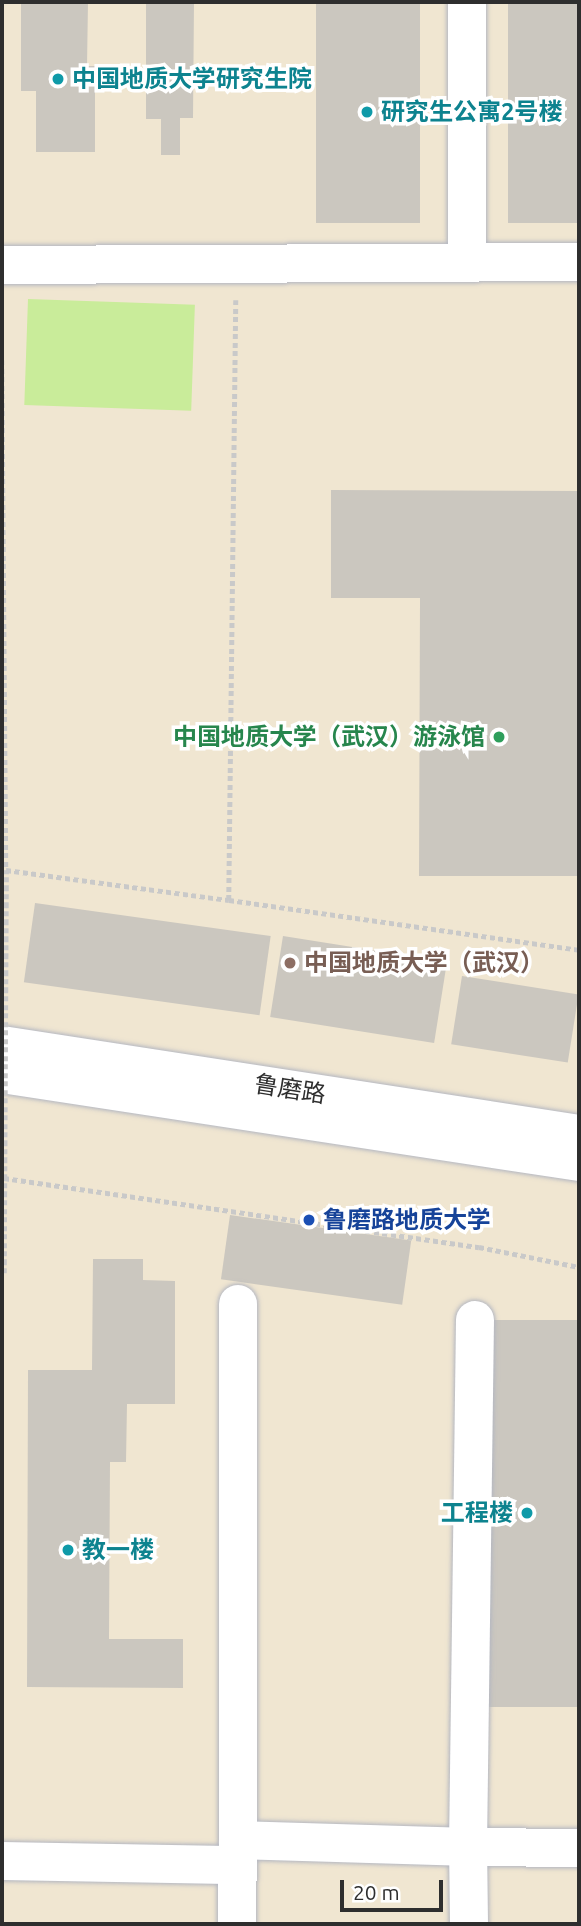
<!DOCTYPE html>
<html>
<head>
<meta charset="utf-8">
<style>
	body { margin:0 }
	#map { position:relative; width:581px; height:1926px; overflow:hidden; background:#efe9e1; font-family:Ubuntu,"Noto Sans SC",sans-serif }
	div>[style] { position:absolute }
	.education>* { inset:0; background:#f0e6d1; transform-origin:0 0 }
	.pitch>* { inset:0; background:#c9ec9a; transform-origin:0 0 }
	.building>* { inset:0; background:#cbc7bf; transform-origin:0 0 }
	.path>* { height:4.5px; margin-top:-2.25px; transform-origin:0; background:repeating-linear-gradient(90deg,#c9c9c9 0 5px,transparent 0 8.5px) }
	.roads { filter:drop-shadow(0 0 2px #b4b7c1) drop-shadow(0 0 2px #b4b7c1) }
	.street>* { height:38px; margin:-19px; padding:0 19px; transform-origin:19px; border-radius:19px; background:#fff }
	.secondary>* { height:38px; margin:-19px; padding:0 19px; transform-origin:19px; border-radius:19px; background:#fff }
	.path-bridge>* { height:4.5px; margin-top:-2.25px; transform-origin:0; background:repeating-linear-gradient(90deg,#c9c9c9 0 5px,transparent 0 8.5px) }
	.dots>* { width:19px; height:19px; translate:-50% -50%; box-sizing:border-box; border:4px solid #fff; border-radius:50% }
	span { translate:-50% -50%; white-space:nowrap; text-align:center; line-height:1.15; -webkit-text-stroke:7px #fff; paint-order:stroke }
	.culture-label { font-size:24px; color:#0d838f; font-weight:700 }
	.left { translate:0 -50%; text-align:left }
	.right { translate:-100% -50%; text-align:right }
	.leisure-label { font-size:24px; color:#27864d; font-weight:700 }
	.education-label { font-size:24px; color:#785e54; font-weight:700 }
	.street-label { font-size:24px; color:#2e2e2e }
	.transit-label { font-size:24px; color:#164399; font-weight:700 }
	.frame { position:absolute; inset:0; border:4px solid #2e2e2e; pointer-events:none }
	.scale { position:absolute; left:340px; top:1880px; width:103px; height:32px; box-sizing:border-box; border:4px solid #2e2e2e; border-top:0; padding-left:9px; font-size:21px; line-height:24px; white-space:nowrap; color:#2e2e2e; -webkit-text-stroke:5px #fff; paint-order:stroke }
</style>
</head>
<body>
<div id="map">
	<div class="education">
		<div style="left:2px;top:2px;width:577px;height:1922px"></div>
	</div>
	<div class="pitch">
		<div style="left:28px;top:299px;width:167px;height:106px;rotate:2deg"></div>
	</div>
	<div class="building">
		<div style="clip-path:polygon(21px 2px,88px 2px,87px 66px,95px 66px,95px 152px,36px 152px,36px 91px,21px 91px)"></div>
		<div style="clip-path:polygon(146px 2px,194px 2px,193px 118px,180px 118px,180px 155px,161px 155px,161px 119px,146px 119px)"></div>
		<div style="left:316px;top:2px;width:104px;height:221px"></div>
		<div style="left:508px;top:2px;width:71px;height:221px"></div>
		<div style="clip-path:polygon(331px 490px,579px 491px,579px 876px,419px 876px,420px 598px,331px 598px)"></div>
		<div style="left:35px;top:903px;width:238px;height:80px;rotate:8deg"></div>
		<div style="left:283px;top:936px;width:166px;height:82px;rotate:9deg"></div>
		<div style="left:462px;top:976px;width:118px;height:69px;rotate:9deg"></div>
		<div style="left:230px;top:1215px;width:183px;height:65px;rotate:8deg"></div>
		<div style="clip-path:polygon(93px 1259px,143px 1259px,143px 1280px,175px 1281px,175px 1404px,127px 1404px,126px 1462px,110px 1462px,109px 1639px,183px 1639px,183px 1688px,27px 1687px,28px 1370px,92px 1370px)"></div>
		<div style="left:475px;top:1320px;width:104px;height:387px"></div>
	</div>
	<div class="path">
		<div style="left:236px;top:300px;width:600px;rotate:90.67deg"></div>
		<div style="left:229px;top:900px;width:354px;rotate:8.1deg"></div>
		<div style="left:2px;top:360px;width:510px;rotate:89.55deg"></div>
		<div style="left:6px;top:870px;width:225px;rotate:7.7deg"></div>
		<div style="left:4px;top:1178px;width:480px;rotate:8.3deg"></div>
		<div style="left:479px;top:1247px;width:102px;rotate:11.3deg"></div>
		<div style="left:2px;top:1273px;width:2px"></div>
	</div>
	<div class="roads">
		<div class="street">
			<div style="left:467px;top:2px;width:260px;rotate:90deg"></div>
			<div style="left:2px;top:265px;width:577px;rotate:-0.3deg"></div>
			<div style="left:238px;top:1304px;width:536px;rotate:90deg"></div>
			<div style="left:2px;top:1861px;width:235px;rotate:1deg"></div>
			<div style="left:237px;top:1924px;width:84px;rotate:-89.3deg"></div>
			<div style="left:238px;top:1840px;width:230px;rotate:1.7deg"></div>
			<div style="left:468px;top:1847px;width:527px;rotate:-89.24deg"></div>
			<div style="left:469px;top:1924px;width:77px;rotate:-90.7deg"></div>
			<div style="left:468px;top:1847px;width:111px;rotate:0.5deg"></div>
		</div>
		<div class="secondary">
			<div style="left:2px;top:1045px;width:584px;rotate:8.77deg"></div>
			<div style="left:2px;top:1074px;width:584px;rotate:8.67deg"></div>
		</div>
	</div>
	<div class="path-bridge">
		<div style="left:4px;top:1273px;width:403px;rotate:-89.7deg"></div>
	</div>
	<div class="dots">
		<div style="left:58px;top:79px;background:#0f9aa8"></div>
		<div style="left:367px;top:112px;background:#0f9aa8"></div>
		<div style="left:499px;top:737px;background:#2e9e5b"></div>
		<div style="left:290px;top:963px;background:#8d6e63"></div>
		<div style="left:309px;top:1220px;background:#1a4fb4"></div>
		<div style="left:527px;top:1513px;background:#0f9aa8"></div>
		<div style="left:68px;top:1550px;background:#0f9aa8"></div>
	</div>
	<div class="culture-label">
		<span class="left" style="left:72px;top:79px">中国地质大学研究生院</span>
		<span class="left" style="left:381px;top:112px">研究生公寓2号楼</span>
		<span class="right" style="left:513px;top:1513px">工程楼</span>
		<span class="left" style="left:82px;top:1550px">教一楼</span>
	</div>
	<div class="leisure-label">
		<span class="right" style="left:485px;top:737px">中国地质大学（武汉）游泳馆</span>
	</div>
	<div class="education-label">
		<span class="left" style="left:304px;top:963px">中国地质大学（武汉）</span>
	</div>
	<div class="street-label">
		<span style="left:290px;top:1089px;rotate:9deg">鲁磨路</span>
	</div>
	<div class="transit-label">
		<span class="left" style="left:323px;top:1220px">鲁磨路地质大学</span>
	</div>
	<div class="frame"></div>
	<div class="scale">20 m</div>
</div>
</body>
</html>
